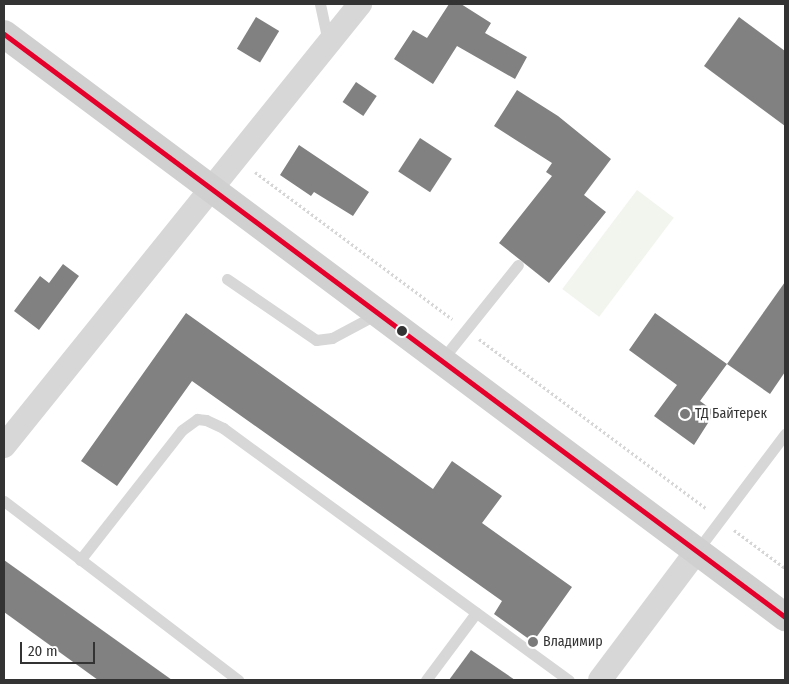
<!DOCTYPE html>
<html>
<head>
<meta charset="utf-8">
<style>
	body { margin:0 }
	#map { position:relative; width:789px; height:684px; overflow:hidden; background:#fff; font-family:"Fira Sans Condensed",sans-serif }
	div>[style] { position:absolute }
	.green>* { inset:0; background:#f1f5ed; transform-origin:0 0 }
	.building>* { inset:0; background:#818181; transform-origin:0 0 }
	.path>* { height:3px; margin-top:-1.5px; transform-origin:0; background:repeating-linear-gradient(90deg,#d6d6d6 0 2.5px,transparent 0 5px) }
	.service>* { height:11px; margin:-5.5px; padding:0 5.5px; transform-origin:5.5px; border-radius:5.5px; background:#d7d7d7 }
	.minor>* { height:24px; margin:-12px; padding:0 12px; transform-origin:12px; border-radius:12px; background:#d7d7d7 }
	.secondary>* { height:28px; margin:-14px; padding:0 14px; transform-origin:14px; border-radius:14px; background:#d0d0d0 }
	.bus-1>* { height:5px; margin:-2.5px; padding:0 2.5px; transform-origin:2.5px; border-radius:2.5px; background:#e4002b }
	.dots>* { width:14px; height:14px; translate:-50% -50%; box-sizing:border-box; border:2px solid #fff; border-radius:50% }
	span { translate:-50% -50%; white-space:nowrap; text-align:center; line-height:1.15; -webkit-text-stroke:5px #fff; paint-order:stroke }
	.poi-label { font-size:14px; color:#333 }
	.left { translate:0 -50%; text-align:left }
	.frame { position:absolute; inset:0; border:5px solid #333; pointer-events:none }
	.scale { position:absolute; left:20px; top:642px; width:75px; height:22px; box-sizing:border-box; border:2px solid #333; border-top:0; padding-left:6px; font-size:15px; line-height:18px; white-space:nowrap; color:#333; -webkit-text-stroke:4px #fff; paint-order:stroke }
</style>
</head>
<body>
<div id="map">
	<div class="green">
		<div style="left:637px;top:190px;width:46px;height:124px;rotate:37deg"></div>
	</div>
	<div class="building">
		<div style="clip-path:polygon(449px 4px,461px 4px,491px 23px,485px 33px,527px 57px,515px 79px,457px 46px,433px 84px,394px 59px,413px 30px,427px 38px)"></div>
		<div style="left:256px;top:17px;width:27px;height:37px;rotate:31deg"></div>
		<div style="clip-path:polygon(739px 17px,785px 51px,785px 126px,704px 66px)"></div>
		<div style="left:356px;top:82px;width:25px;height:24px;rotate:34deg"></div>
		<div style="clip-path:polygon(517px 90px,558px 116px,611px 159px,584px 195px,606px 212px,549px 283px,499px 243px,552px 176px,546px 172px,552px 163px,494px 126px)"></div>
		<div style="left:420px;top:138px;width:38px;height:40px;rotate:33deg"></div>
		<div style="clip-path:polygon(299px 145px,369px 192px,353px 216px,314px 192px,311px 196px,280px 175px)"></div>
		<div style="clip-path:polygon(63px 264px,79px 276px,39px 330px,14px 311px,40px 276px,49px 283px)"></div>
		<div style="clip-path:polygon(785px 282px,785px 372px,770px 394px,727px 364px)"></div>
		<div style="clip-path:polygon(186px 313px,433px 489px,452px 461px,502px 496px,482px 523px,572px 587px,533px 642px,494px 614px,502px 601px,192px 381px,117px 486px,81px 461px)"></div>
		<div style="clip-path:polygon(655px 313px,727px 364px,700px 401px,715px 412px,694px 445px,654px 416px,677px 385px,629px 350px)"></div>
		<div style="clip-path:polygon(4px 560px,172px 680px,98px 680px,4px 612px)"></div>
		<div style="clip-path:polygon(471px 650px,515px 680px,449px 680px)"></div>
	</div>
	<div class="path">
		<div style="left:255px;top:172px;width:246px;rotate:36.7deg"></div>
		<div style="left:479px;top:339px;width:284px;rotate:36.7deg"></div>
		<div style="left:734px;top:530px;width:64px;rotate:36.7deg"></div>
	</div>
	<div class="service">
		<div style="left:320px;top:4px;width:40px;rotate:78deg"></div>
		<div style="left:227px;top:279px;width:108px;rotate:34.4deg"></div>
		<div style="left:316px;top:340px;width:16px;rotate:-7deg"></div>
		<div style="left:332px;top:338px;width:51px;rotate:-28.1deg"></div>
		<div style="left:441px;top:361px;width:123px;rotate:-51.3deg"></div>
		<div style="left:4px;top:501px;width:295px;rotate:37.4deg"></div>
		<div style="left:696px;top:552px;width:148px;rotate:-53deg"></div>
		<div style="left:80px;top:560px;width:165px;rotate:-51.9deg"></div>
		<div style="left:182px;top:430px;width:19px;rotate:-36deg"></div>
		<div style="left:197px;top:419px;width:9px;rotate:6deg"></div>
		<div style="left:206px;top:420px;width:19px;rotate:25deg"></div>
		<div style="left:223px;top:428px;width:428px;rotate:36.1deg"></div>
		<div style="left:426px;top:680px;width:84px;rotate:-53.3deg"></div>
	</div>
	<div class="minor">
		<div style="left:4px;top:446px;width:568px;rotate:-51.15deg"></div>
		<div style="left:600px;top:680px;width:160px;rotate:-53.1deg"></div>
	</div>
	<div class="secondary">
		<div style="left:4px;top:34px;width:975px;rotate:36.74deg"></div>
	</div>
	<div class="bus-1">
		<div style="left:4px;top:34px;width:975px;rotate:36.74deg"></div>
	</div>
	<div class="dots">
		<div style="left:402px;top:331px;background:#333"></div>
		<div style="left:685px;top:414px;background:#7a7a7a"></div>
		<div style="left:533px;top:642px;background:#7a7a7a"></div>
	</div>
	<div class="poi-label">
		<span class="left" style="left:695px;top:414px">ТД Байтерек</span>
		<span class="left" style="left:543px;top:642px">Владимир</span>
	</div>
	<div class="frame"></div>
	<div class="scale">20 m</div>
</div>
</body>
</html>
